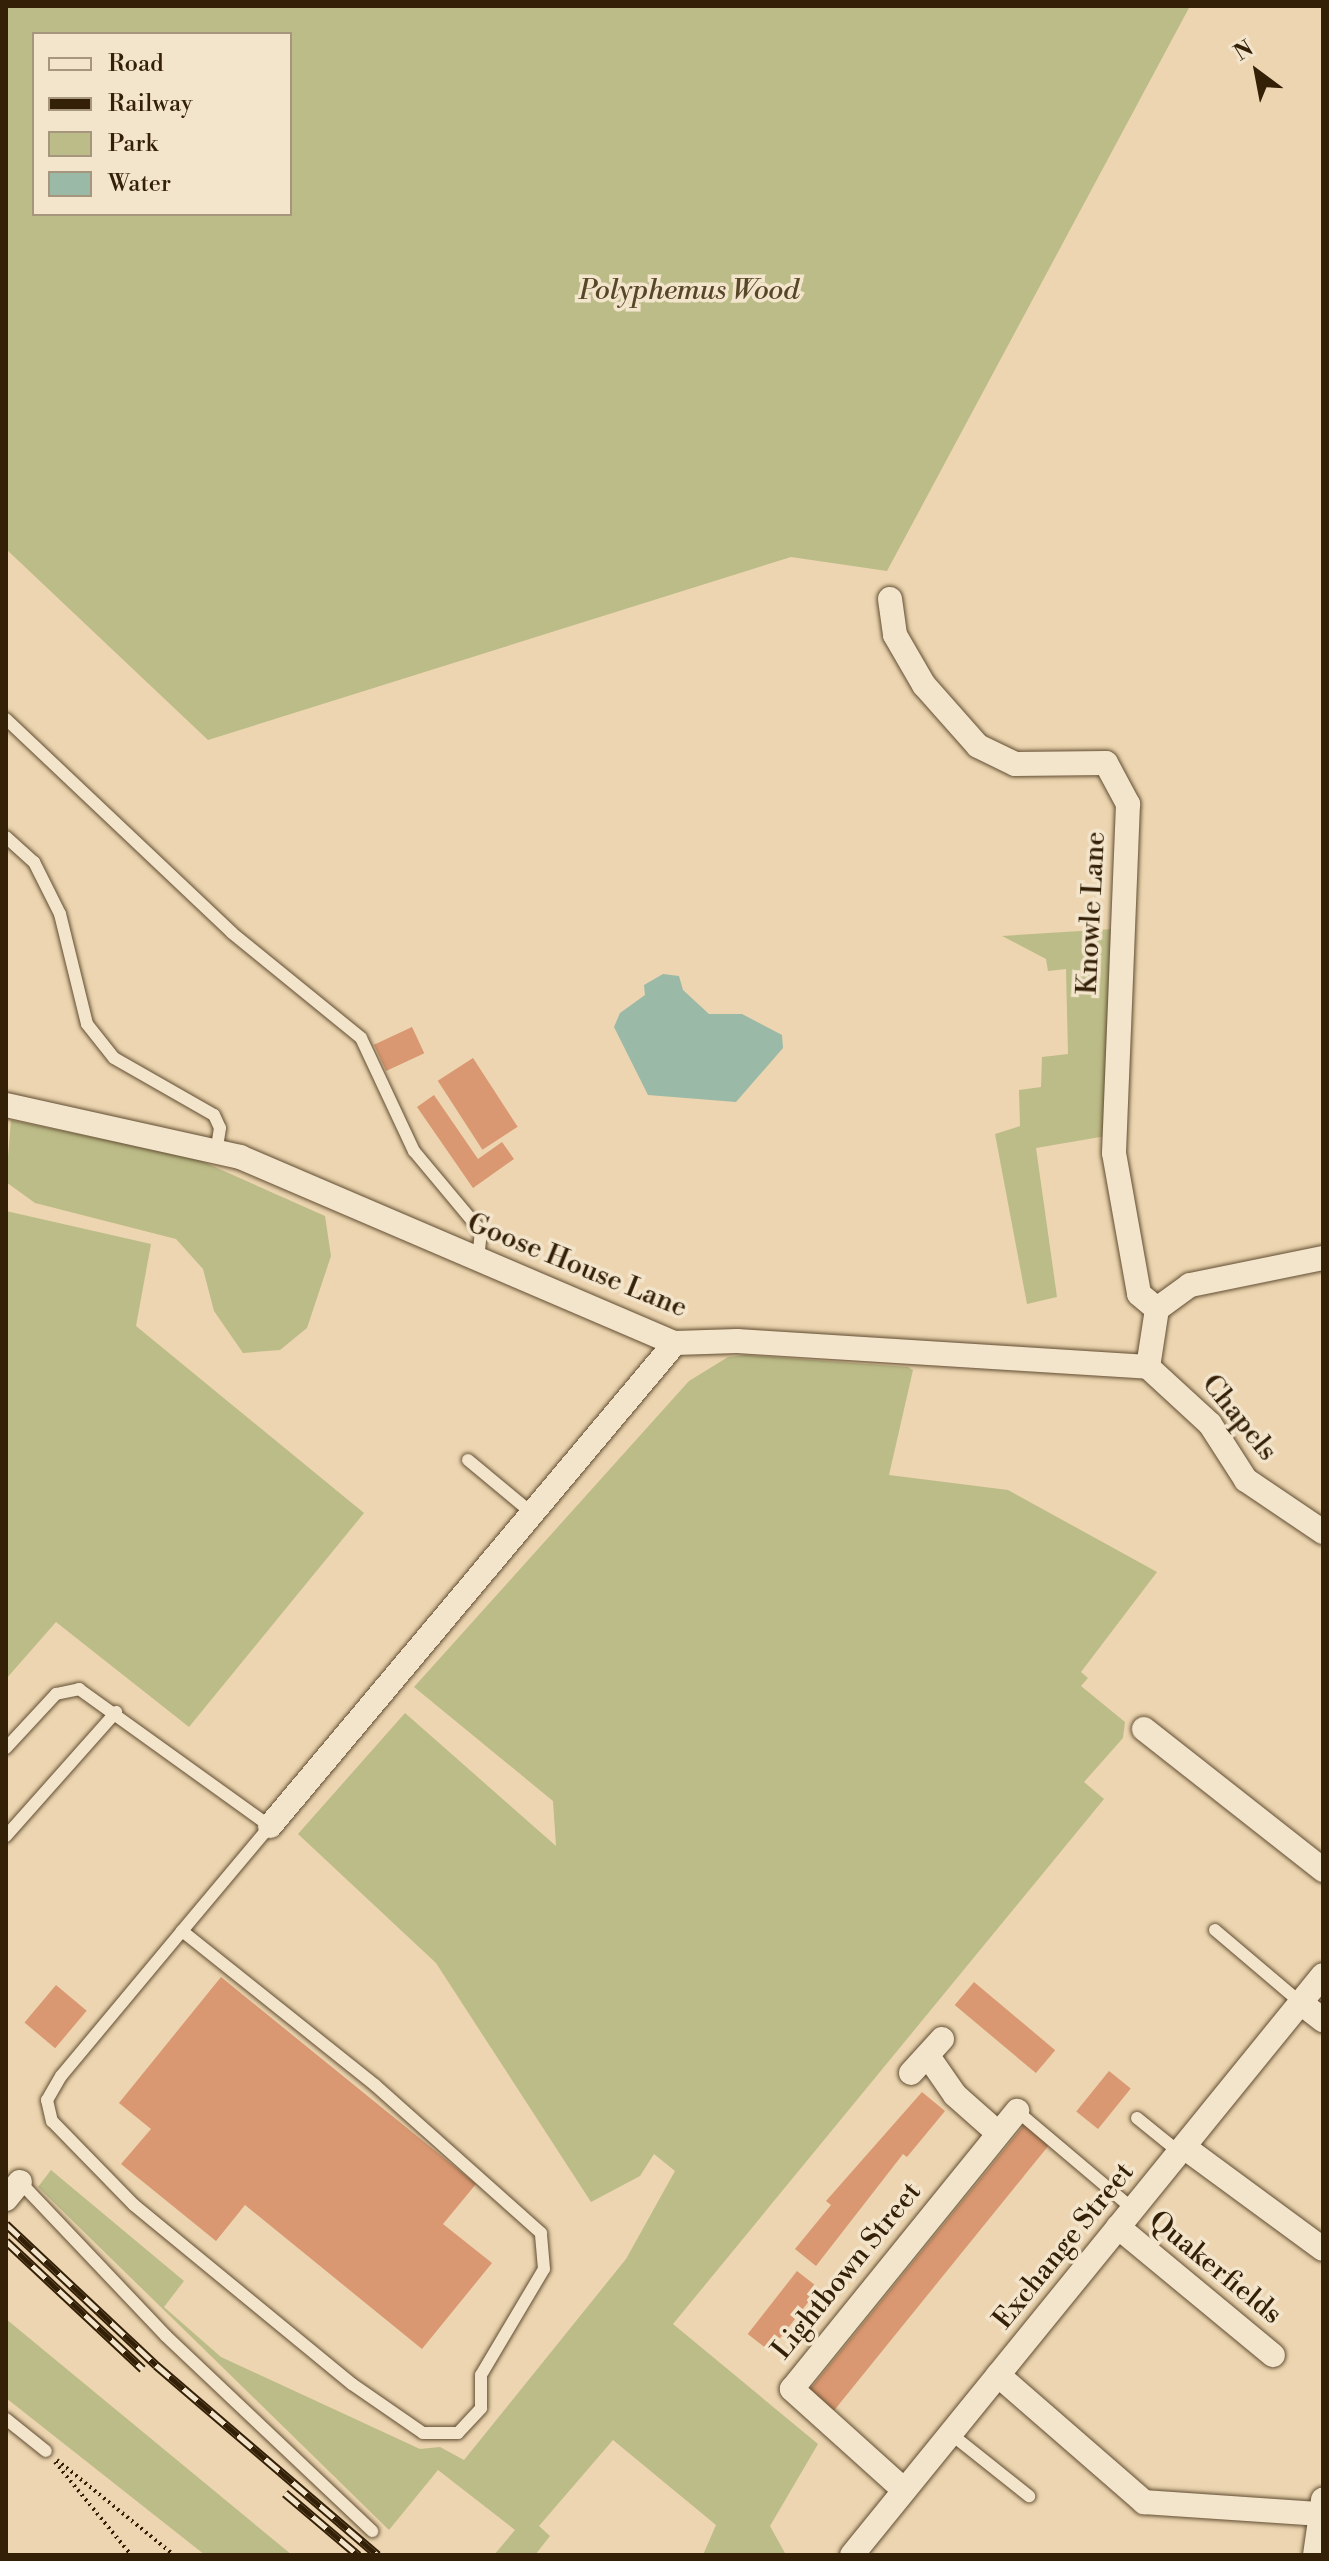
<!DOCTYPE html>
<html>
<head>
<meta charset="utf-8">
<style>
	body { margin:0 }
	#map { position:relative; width:1329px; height:2561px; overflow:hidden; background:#ecd5b0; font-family:"Libre Bodoni",serif }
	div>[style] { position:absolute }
	.green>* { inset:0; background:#bcbc88 }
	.water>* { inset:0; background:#9ab9a6 }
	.building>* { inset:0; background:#d99871; transform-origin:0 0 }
	.path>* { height:4px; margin-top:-2px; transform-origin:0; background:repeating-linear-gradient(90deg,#332007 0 2px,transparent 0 6px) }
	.roads { filter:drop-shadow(0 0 2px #614d31) drop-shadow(0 0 2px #614d31) }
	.lane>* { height:12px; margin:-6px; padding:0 6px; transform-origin:6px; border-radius:6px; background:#f3e4cc }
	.street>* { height:24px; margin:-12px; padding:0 12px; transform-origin:12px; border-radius:12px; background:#f3e4cc }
	.rail>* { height:9px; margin-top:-4.5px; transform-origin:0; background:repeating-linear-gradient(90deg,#f3e4cc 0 18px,#332007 0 36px); box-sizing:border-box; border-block:2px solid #332007 }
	span { translate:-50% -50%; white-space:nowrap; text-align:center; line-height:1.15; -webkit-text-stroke:7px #f3e4cc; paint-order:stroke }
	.park-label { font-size:28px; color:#554727; font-style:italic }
	.street-label { font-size:28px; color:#332007 }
	.frame { position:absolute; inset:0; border:8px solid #332007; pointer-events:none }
	.legend { position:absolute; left:32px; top:32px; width:260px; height:184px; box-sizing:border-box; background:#f3e4cc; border:2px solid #a6967d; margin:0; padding:10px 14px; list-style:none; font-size:24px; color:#332007 }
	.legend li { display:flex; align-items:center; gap:16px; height:40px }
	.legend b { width:40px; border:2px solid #a6967d }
	.north { position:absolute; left:1217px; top:32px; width:80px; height:80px; -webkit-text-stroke:6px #f3e4cc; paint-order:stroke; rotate:328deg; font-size:22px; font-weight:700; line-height:32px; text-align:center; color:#332007 }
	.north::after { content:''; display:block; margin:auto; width:28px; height:36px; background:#332007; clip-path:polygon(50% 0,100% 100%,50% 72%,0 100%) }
</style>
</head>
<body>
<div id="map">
	<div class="green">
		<div style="clip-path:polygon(evenodd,6px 6px,1190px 6px,887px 571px,791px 557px,208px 740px,6px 549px,6px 6px,34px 34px,290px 34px,290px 214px,34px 214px,34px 34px)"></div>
		<div style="clip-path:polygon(1113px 929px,1106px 1136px,1036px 1148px,1057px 1297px,1027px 1304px,995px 1134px,1020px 1126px,1019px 1090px,1041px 1087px,1042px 1057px,1068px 1054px,1066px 969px,1048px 971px,1046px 959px,1002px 936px)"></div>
		<div style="clip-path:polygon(11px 1120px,197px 1159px,325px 1216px,331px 1256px,307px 1328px,280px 1350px,243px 1353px,214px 1311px,203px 1269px,176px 1239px,35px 1203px,6px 1182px)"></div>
		<div style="clip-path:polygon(6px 1211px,151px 1244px,136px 1326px,364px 1513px,189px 1727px,56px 1622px,6px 1679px)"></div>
		<div style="clip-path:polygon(745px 1355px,908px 1367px,913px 1370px,889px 1475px,1008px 1490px,1157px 1572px,1081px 1672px,1088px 1678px,1081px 1686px,1125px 1722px,1123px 1738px,1084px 1782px,1104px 1799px,673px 2324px,818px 2444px,770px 2526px,786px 2555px,703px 2555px,716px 2525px,613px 2440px,539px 2526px,550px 2536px,535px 2555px,494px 2555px,515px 2530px,438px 2470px,389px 2530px,38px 2187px,51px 2170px,184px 2281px,164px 2307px,221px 2357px,420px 2449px,440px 2447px,464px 2460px,626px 2259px,675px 2171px,654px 2154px,640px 2176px,591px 2202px,436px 1963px,298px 1834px,405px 1713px,556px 1846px,553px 1801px,414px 1687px,689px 1381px,728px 1357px)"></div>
		<div style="clip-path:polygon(6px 2319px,292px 2555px,205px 2555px,6px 2398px)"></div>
	</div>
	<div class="water">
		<div style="clip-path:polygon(663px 974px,679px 976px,683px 990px,709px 1014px,742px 1014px,782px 1035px,783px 1048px,736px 1102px,648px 1095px,614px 1027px,620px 1013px,645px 995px,644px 985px)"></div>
	</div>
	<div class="building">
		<div style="left:412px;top:1027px;width:29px;height:42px;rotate:65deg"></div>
		<div style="left:473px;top:1058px;width:82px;height:42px;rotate:57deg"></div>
		<div style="clip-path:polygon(434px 1095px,478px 1159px,502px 1142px,514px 1159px,473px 1188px,417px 1107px)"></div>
		<div style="clip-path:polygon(221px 1977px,476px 2184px,443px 2224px,492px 2263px,422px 2349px,245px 2205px,216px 2241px,121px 2164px,151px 2129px,119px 2103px)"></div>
		<div style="left:974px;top:1982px;width:106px;height:30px;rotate:40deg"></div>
		<div style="left:56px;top:1985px;width:40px;height:49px;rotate:40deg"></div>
		<div style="left:1109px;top:2071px;width:28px;height:52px;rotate:39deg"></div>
		<div style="clip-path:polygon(922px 2092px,945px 2111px,907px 2157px,903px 2154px,816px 2266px,795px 2249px,831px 2205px,826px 2201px)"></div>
		<div style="left:1024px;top:2125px;width:32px;height:343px;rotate:39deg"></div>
		<div style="left:797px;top:2271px;width:28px;height:80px;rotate:38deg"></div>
	</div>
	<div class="path">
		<div style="left:57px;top:2460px;width:151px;rotate:39.1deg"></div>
		<div style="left:55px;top:2462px;width:120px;rotate:50.7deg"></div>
	</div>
	<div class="roads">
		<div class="lane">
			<div style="left:6px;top:719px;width:311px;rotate:43.4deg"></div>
			<div style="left:232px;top:933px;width:166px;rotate:39.1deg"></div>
			<div style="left:361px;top:1038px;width:125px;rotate:64.9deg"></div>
			<div style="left:414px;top:1151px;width:104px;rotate:50.1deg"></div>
			<div style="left:481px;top:1231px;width:28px;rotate:96deg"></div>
			<div style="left:6px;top:837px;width:38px;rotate:42deg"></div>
			<div style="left:34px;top:862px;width:58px;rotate:63.4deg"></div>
			<div style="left:60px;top:914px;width:113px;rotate:76.2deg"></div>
			<div style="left:87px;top:1024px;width:43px;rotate:51.5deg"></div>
			<div style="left:114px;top:1058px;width:115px;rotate:29.7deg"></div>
			<div style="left:214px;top:1115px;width:14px;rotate:65deg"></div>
			<div style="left:220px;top:1128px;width:24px;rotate:99deg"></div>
			<div style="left:468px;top:1460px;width:85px;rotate:39.7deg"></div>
			<div style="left:6px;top:1748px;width:74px;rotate:-47.2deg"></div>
			<div style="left:56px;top:1694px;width:24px;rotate:-12deg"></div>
			<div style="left:79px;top:1689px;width:235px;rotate:35.7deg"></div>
			<div style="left:270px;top:1826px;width:137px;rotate:130deg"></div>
			<div style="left:182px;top:1931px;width:189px;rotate:129.8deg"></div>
			<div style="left:61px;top:2076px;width:28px;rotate:120deg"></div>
			<div style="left:47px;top:2100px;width:22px;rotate:77deg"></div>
			<div style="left:52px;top:2121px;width:117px;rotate:45.7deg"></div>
			<div style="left:134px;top:2205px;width:282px;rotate:39.4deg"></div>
			<div style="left:352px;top:2384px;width:86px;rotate:34.6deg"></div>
			<div style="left:423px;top:2433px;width:35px"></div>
			<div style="left:458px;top:2433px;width:34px;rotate:-47deg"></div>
			<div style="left:481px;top:2408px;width:33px;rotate:-90deg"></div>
			<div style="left:481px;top:2375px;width:123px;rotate:-59.3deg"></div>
			<div style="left:544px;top:2269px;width:36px;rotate:-95deg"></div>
			<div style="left:541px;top:2233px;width:222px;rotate:-138.3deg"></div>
			<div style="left:375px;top:2085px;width:247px;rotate:-141.4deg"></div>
			<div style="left:6px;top:1836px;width:166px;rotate:-48.4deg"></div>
			<div style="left:1215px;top:1930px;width:113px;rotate:40.3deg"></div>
			<div style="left:1017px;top:2111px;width:152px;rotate:40.2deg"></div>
			<div style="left:1137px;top:2118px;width:54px;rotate:39deg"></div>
			<div style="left:20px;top:2182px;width:212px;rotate:46.5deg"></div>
			<div style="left:166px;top:2336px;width:284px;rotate:43.4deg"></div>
			<div style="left:6px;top:2419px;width:51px;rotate:38.7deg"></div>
			<div style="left:951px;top:2434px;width:100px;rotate:38.5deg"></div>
		</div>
		<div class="street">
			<div style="left:890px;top:599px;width:36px;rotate:82deg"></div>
			<div style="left:895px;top:635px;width:58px;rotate:59.9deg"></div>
			<div style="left:924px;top:685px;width:81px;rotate:48.5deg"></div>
			<div style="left:978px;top:746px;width:41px;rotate:25.9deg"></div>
			<div style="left:1015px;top:764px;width:91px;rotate:-0.6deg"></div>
			<div style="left:1106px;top:763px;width:47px;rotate:61.8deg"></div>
			<div style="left:1128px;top:804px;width:349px;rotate:92.3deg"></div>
			<div style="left:1114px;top:1153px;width:143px;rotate:79.9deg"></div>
			<div style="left:1139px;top:1294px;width:23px;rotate:40deg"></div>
			<div style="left:1157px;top:1309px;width:59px;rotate:98.8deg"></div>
			<div style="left:6px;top:1105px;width:240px;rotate:12.5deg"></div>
			<div style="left:240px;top:1157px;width:473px;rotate:23.2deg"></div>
			<div style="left:675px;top:1343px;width:62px;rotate:-1.8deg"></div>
			<div style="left:737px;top:1341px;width:412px;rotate:3.6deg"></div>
			<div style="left:1148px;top:1367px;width:84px;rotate:42.6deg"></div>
			<div style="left:1210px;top:1424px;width:67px;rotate:57.3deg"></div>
			<div style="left:1246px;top:1480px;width:93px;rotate:34deg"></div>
			<div style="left:1157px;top:1309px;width:41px;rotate:-36deg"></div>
			<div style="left:1190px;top:1285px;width:136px;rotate:-11.5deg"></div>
			<div style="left:1144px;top:1729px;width:228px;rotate:38.2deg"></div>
			<div style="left:270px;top:1826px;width:630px;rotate:-50.02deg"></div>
			<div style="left:1301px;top:2003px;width:28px;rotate:38deg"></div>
			<div style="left:928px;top:2056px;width:47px;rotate:55.3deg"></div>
			<div style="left:955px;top:2095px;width:57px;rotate:41.5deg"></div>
			<div style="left:911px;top:2073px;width:46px;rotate:-47.6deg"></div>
			<div style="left:1184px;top:2147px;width:172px;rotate:36.3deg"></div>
			<div style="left:6px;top:2199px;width:22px;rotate:-51deg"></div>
			<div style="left:1118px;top:2227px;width:201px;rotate:39.6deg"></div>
			<div style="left:998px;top:2375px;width:194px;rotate:41deg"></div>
			<div style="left:1144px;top:2502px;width:177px;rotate:3.9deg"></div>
			<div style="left:904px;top:2490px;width:151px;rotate:-138deg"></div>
			<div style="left:792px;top:2389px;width:358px;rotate:-51deg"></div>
			<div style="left:852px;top:2555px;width:747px;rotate:-50.92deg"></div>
			<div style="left:1315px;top:2555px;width:56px;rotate:-81.7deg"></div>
		</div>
	</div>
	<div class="rail">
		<div style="left:6px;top:2224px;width:206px;rotate:43.2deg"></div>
		<div style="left:156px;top:2365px;width:292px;rotate:40.6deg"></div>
		<div style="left:6px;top:2241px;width:187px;rotate:43.1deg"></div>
		<div style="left:285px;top:2493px;width:96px;rotate:40.3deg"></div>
	</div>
	<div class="park-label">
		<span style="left:689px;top:291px">Polyphemus Wood</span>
	</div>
	<div class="street-label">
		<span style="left:1092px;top:913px;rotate:-87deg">Knowle Lane</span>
		<span style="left:577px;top:1266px;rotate:22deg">Goose House Lane</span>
		<span style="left:1239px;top:1418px;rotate:51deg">Chapels</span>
		<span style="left:1064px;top:2246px;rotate:-51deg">Exchange Street</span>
		<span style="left:1215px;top:2268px;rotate:39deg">Quakerfields</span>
		<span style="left:847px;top:2271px;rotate:-51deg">Lightbown Street</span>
	</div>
	<div class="frame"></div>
	<ul class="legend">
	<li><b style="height:10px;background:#f3e4cc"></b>Road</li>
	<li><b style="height:10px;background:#332007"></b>Railway</li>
	<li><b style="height:22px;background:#bcbc88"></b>Park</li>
	<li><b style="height:22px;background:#9ab9a6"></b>Water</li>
	</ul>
	<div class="north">N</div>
</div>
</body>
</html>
